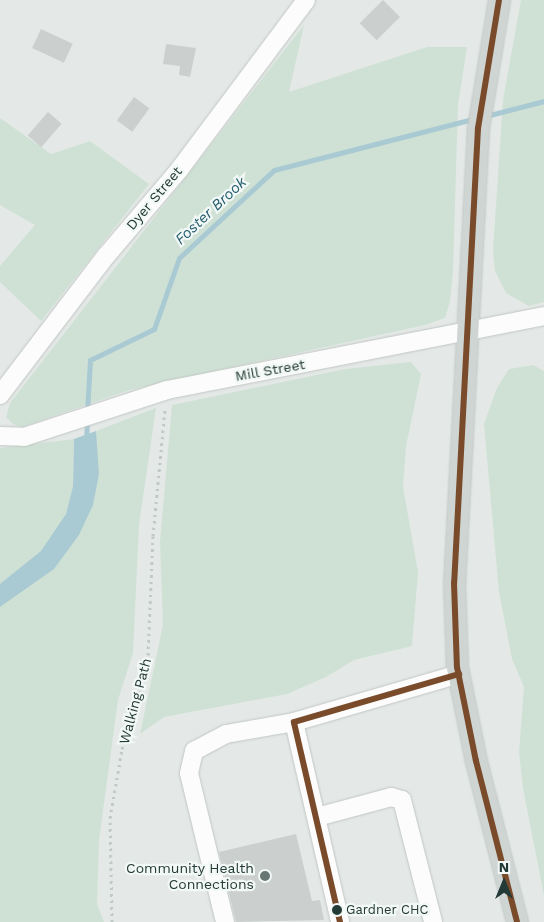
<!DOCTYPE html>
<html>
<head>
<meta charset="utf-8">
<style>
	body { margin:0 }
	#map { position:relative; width:544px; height:922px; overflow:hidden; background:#e4e9e7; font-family:"Work Sans",sans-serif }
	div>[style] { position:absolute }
	.green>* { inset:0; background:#cfe1d5 }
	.water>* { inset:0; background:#a9cad3 }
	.stream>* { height:5px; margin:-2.5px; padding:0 2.5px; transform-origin:2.5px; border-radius:2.5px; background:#a9cad3 }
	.building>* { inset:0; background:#cbd0ce; transform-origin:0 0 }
	.path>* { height:3px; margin-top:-1.5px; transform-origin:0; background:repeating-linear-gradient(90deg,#c1c9c6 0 2.5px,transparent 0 6.5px) }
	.roads { filter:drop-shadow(0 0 1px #c1c6c4) drop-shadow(0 0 1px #c1c6c4) }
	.minor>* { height:18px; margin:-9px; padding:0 9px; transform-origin:9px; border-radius:9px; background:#fbfcfb }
	.major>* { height:21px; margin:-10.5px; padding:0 10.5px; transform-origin:10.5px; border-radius:10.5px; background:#ced5d3 }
	.bus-1>* { height:6px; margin:-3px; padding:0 3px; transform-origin:3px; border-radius:3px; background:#7a4b2a }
	.dots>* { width:14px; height:14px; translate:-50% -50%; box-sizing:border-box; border:2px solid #f2f8f5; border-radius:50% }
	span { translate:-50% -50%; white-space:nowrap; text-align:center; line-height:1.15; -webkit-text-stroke:4.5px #f2f8f5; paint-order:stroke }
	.bus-label { font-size:13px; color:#243a36 }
	.left { translate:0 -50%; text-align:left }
	.street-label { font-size:14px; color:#243a36 }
	.poi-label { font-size:14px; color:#243a36 }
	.right { translate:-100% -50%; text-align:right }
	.water-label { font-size:15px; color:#245d6f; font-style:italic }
	.north { position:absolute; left:479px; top:857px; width:50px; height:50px; -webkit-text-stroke:4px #f2f8f5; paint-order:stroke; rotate:0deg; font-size:14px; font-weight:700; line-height:20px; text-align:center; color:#243a36 }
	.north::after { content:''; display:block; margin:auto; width:18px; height:22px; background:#243a36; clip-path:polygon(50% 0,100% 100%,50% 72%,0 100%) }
</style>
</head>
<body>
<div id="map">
	<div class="green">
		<div style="clip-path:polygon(521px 0,544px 0,544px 302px,529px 306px,506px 293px,495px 271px,493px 251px,503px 100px)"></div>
		<div style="clip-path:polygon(304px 25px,289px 92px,427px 47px,467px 47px,458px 105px,453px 272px,450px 301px,445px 318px,425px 325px,129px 390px,22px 427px,13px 424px,6px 417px,10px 403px)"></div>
		<div style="clip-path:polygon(0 118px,51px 154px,90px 141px,149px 184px,41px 321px,0 282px,0 266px,35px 225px,0 205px)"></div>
		<div style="clip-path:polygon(411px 362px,421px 374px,406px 446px,403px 487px,418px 572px,412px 646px,354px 660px,326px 677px,287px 694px,164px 717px,140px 734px,163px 625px,160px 542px,172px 405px,345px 369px)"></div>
		<div style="clip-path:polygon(533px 365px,544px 371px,544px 896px,523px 788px,519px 752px,524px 687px,512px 659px,499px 592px,484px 424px,497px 388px,509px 369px)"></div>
		<div style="clip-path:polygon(156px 408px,139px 525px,133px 653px,118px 700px,99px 840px,97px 904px,104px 922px,0 922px,0 448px,74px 439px,73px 486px,66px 514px,53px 536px,72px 522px,96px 431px)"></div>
	</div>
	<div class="water">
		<div style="clip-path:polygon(96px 431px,99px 474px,93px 505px,79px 535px,54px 569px,0 607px,0 584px,41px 551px,66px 514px,73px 486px,74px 439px)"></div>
	</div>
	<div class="stream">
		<div style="left:486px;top:116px;width:60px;rotate:-14.5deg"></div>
		<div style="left:87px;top:412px;width:52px;rotate:-86.7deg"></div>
		<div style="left:90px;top:360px;width:71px;rotate:-25.8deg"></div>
		<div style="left:154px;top:329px;width:75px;rotate:-70.6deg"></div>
		<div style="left:179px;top:258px;width:129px;rotate:-42.8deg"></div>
		<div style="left:274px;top:170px;width:205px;rotate:-14.4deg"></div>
		<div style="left:86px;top:440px;width:19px;rotate:-87deg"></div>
	</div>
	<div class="building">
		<div style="left:383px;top:0;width:24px;height:33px;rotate:45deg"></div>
		<div style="left:41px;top:29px;width:35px;height:21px;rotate:25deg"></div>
		<div style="clip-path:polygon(166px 44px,196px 48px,190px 77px,179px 75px,180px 66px,163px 64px)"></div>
		<div style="left:134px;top:97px;width:19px;height:29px;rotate:36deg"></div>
		<div style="left:48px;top:112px;width:18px;height:31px;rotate:41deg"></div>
		<div style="clip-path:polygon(296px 834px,312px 901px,320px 900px,324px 920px,236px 922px,219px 852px)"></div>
	</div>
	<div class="path">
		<div style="left:112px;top:922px;width:104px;rotate:-91.1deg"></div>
		<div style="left:110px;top:818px;width:70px;rotate:-80.1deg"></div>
		<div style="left:122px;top:749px;width:98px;rotate:-74.5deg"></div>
		<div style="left:148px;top:655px;width:119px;rotate:-87.6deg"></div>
		<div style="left:153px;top:536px;width:129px;rotate:-84.6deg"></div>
	</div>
	<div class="roads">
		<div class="minor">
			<div style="left:0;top:395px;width:175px;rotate:-52.7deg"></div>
			<div style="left:106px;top:256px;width:113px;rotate:-49.7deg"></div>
			<div style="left:179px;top:170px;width:212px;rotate:-53.2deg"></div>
			<div style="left:0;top:436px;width:24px;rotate:2deg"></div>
			<div style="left:24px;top:437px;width:151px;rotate:-18.2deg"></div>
			<div style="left:167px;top:390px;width:384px;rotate:-11.1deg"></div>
			<div style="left:294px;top:722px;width:205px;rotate:77deg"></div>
			<div style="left:317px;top:817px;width:77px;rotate:-15.1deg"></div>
			<div style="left:391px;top:797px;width:11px;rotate:15deg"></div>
			<div style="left:402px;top:800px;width:126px;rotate:75.7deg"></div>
			<div style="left:225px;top:922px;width:153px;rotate:-103.6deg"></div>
			<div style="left:189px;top:773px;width:23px;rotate:-77deg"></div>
			<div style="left:194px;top:751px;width:36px;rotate:-28deg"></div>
			<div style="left:226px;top:734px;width:69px;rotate:-10deg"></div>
			<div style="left:294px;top:722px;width:172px;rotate:-16.2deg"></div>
		</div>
		<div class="major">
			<div style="left:499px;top:0;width:130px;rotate:99.3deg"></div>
			<div style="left:478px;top:128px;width:456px;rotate:93deg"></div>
			<div style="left:454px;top:583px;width:84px;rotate:88deg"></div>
			<div style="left:457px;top:667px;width:96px;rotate:78.6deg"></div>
			<div style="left:476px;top:761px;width:166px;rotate:75.7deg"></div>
		</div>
	</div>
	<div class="bus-1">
		<div style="left:499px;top:0;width:130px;rotate:99.3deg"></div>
		<div style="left:478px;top:128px;width:456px;rotate:93deg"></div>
		<div style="left:454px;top:583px;width:84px;rotate:88deg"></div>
		<div style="left:457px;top:667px;width:96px;rotate:78.6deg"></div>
		<div style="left:476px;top:761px;width:166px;rotate:75.7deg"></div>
		<div style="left:340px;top:922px;width:205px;rotate:-103deg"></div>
		<div style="left:294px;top:722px;width:172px;rotate:-16.2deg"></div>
	</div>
	<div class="dots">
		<div style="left:265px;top:876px;background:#677774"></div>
		<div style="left:337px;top:910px;background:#243a36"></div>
	</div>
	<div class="bus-label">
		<span class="left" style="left:346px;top:910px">Gardner CHC</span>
	</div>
	<div class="street-label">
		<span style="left:154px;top:198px;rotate:-50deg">Dyer Street</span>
		<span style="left:270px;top:370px;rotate:-10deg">Mill Street</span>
		<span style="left:135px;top:701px;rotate:-75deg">Walking Path</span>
	</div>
	<div class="poi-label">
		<span class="right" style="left:254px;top:876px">Community Health<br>Connections</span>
	</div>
	<div class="water-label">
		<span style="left:211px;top:211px;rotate:-43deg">Foster Brook</span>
	</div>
	<div class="north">N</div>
</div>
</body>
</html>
